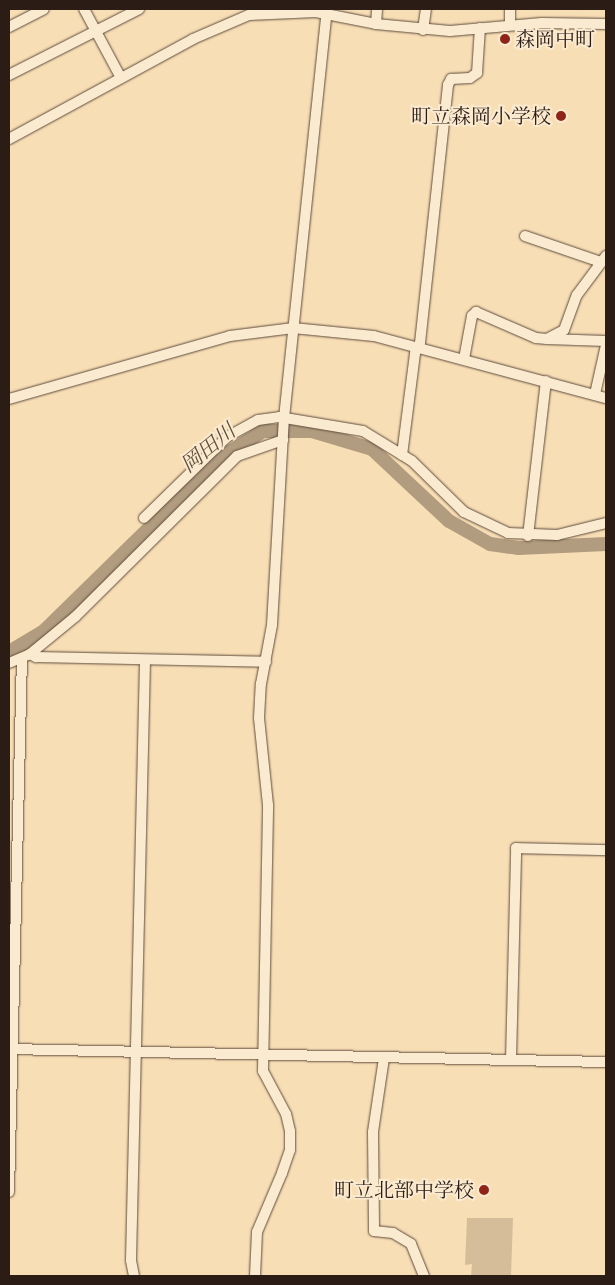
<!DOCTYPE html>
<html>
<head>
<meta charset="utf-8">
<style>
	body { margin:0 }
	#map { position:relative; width:615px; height:1285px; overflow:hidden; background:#f8deb5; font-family:"IM FELL Great Primer","Noto Serif JP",serif }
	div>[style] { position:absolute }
	.green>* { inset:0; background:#d5bd9a }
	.river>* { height:14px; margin:-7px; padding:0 7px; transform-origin:7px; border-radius:7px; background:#b29c7f }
	.roads { filter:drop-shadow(0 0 1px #5e4c3d) drop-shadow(0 0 1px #5e4c3d) }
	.minor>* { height:10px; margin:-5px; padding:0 5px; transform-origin:5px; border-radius:5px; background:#faeacf }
	.dots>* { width:14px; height:14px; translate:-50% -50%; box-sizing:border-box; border:2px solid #faeacf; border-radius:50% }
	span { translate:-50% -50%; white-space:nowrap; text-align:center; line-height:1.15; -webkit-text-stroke:4px #faeacf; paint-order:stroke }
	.poi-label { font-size:20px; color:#2b1c15 }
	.left { translate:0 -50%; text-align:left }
	.right { translate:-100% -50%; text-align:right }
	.water-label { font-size:21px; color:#614f3f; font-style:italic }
	.frame { position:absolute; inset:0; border:10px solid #2b1c15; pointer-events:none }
</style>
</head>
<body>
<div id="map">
	<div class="green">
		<div style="clip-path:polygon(467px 1218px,513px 1218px,511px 1276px,471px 1276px,472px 1264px,465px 1265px)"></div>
	</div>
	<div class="river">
		<div style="left:9px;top:652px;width:41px;rotate:-31deg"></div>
		<div style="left:44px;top:631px;width:250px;rotate:-44.4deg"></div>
		<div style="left:223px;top:456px;width:47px;rotate:-32deg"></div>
		<div style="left:263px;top:431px;width:49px"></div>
		<div style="left:312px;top:431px;width:63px;rotate:16.7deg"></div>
		<div style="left:372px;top:449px;width:105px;rotate:43.1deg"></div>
		<div style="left:449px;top:521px;width:47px;rotate:29.3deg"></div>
		<div style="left:490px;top:544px;width:29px;rotate:8deg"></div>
		<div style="left:519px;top:548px;width:87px;rotate:-2.6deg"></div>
	</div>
	<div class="roads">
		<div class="minor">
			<div style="left:84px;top:9px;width:78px;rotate:61.8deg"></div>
			<div style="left:376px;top:24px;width:15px;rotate:-86deg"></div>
			<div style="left:510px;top:25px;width:16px;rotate:-90deg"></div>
			<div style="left:9px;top:27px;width:39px;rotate:-27deg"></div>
			<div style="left:423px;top:30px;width:21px;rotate:-82deg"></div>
			<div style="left:9px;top:75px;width:146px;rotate:-26.9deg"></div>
			<div style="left:9px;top:139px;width:209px;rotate:-28.5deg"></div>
			<div style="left:193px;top:39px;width:61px;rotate:-23.2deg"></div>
			<div style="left:249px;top:15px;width:67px;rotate:-2.6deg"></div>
			<div style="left:316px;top:12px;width:61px;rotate:11.3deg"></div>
			<div style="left:376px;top:24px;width:74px;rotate:5.4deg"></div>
			<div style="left:450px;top:31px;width:92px;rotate:-5deg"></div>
			<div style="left:542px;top:23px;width:64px;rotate:0.9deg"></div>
			<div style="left:525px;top:236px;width:80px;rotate:18.9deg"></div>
			<div style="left:547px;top:339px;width:59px;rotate:1.9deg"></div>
			<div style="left:464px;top:359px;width:44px;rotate:-79.5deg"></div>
			<div style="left:472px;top:316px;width:6px;rotate:-45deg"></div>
			<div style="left:476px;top:312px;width:65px;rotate:23.4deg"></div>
			<div style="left:536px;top:338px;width:11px;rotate:5deg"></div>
			<div style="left:547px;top:339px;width:19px;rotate:-28deg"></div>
			<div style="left:564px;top:330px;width:37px;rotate:-70deg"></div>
			<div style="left:577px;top:295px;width:49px;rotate:-53.4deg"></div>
			<div style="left:595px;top:394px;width:50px;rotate:-77.3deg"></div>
			<div style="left:9px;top:399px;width:230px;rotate:-15.9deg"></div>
			<div style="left:230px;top:336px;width:64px;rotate:-7.2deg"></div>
			<div style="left:293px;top:328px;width:81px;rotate:5.6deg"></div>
			<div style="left:374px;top:336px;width:240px;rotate:15deg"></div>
			<div style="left:402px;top:455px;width:103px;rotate:-82.7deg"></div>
			<div style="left:415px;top:353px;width:11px;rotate:-63deg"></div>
			<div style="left:420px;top:343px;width:260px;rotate:-83.8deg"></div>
			<div style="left:448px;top:85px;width:7px;rotate:-63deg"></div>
			<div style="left:451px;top:79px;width:19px;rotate:-3deg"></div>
			<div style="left:470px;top:78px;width:9px;rotate:-36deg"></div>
			<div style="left:477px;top:73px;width:45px;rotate:-86.2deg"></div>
			<div style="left:144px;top:518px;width:116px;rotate:-44.3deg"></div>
			<div style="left:227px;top:437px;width:35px;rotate:-29deg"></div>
			<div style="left:258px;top:420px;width:21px;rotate:-8deg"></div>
			<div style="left:279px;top:417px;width:85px;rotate:9.5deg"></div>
			<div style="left:363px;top:431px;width:57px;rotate:31.5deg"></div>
			<div style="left:412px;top:461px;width:73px;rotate:44.4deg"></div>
			<div style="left:464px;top:512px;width:49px;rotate:25.5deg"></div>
			<div style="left:508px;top:533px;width:49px;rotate:2.3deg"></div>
			<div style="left:557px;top:535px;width:50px;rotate:-13.8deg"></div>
			<div style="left:528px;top:536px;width:156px;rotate:-83.4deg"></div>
			<div style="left:30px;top:654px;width:7px;rotate:27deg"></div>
			<div style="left:36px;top:657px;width:230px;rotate:1.2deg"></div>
			<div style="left:9px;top:663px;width:23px;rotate:-23deg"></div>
			<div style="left:30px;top:654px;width:58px;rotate:-39.4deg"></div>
			<div style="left:75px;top:617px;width:228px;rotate:-44.8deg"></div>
			<div style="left:237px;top:456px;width:49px;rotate:-19.2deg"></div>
			<div style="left:9px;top:1049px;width:597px;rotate:1.25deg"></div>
			<div style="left:384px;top:1058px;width:75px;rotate:98.5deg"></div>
			<div style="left:373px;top:1132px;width:99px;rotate:89.4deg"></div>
			<div style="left:374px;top:1231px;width:19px;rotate:6deg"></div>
			<div style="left:393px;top:1233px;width:21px;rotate:31deg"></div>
			<div style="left:411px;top:1244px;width:35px;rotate:68deg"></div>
			<div style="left:511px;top:1060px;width:212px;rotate:-88.6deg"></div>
			<div style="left:516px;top:848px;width:90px;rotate:1.3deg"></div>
			<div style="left:9px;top:1192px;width:534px;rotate:-88.61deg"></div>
			<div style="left:134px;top:1276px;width:16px;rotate:-101deg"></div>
			<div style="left:131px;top:1260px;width:600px;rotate:-88.66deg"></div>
			<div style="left:255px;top:1276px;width:44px;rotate:-87.4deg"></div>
			<div style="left:257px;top:1232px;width:64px;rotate:-67deg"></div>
			<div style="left:282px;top:1173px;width:24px;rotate:-71deg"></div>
			<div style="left:290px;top:1150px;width:19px;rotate:-90deg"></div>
			<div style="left:290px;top:1131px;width:17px;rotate:-103deg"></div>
			<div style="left:286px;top:1114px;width:49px;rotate:-118.1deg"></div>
			<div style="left:263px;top:1071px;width:266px;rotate:-88.9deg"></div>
			<div style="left:268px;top:805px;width:87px;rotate:-95.9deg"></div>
			<div style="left:259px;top:718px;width:34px;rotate:-87deg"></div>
			<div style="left:261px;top:684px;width:60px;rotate:-79.4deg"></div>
			<div style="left:272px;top:625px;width:207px;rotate:-86.7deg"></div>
			<div style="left:284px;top:418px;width:411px;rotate:-84deg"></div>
		</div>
	</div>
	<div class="dots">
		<div style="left:505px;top:39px;background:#8f2418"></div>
		<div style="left:561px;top:116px;background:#8f2418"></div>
		<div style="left:484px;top:1190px;background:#8f2418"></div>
	</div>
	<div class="poi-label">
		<span class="left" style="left:515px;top:39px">森岡中町</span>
		<span class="right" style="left:551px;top:116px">町立森岡小学校</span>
		<span class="right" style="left:474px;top:1190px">町立北部中学校</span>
	</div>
	<div class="water-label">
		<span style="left:208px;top:448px;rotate:-39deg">岡田川</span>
	</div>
	<div class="frame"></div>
</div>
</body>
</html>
